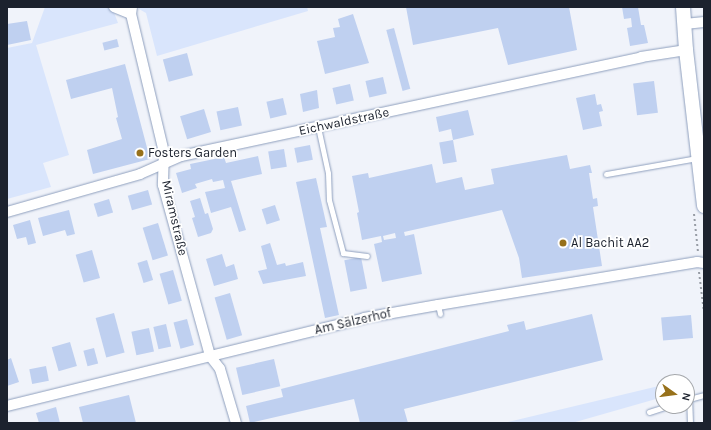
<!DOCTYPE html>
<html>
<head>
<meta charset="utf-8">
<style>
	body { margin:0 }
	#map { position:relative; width:711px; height:430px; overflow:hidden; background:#f0f3fa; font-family:Karla,sans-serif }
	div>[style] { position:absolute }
	.green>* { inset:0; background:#d9e5fc }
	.building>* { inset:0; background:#bfd0f0; transform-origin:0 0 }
	.path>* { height:2px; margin-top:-1px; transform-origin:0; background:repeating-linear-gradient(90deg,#979ca5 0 2px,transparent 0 5px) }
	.roads { filter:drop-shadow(0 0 1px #8e9fbd) drop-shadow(0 0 1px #8e9fbd) }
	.lane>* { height:5px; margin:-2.5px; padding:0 2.5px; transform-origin:2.5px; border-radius:2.5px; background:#fff }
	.street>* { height:10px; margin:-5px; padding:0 5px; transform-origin:5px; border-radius:5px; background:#fff }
	.secondary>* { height:14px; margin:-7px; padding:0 7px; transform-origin:7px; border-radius:7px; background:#fff }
	.dots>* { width:11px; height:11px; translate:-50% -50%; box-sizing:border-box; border:2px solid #fff; border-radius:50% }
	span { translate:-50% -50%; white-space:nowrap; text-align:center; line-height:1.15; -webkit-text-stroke:3.5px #fff; paint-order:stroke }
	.street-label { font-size:13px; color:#1c222e }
	.poi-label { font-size:13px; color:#1c222e }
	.left { translate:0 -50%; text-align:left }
	.frame { position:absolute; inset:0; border:8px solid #1c222e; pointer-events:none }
	.north { position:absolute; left:655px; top:374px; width:40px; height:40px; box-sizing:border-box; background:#fff; border:1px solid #a4a7ab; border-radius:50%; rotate:104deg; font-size:11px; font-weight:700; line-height:16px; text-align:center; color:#1c222e }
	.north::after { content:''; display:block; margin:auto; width:14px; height:18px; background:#97711b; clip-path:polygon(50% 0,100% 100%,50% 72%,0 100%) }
</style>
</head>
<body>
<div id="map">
	<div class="green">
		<div style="clip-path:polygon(45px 7px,108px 7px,113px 10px,118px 23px,36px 45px,69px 155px,43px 163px,51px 187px,7px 199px,7px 48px,32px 43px)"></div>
		<div style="clip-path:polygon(139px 7px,307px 7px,308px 11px,157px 56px,146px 13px,139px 9px)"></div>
		<div style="clip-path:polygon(663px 385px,663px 397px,572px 423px,504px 423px)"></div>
	</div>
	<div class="building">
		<div style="clip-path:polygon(406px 7px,569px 7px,577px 50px,508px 65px,498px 28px,413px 45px)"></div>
		<div style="clip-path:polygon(622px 7px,638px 7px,641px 25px,644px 25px,648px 43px,630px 46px,627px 28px,632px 27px,631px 18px,624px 19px)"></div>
		<div style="clip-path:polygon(353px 14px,369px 63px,325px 74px,317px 41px,335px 37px,333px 28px,340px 27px,338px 19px)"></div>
		<div style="clip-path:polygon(27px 21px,31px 40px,7px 45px,7px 24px)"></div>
		<div style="left:394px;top:28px;width:63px;height:8px;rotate:75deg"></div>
		<div style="left:117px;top:39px;width:8px;height:15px;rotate:76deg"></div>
		<div style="left:187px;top:53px;width:23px;height:25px;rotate:75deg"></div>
		<div style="clip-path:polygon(125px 64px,150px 159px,93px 174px,87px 150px,122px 139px,116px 118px,118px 117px,112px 88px,71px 99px,66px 80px)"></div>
		<div style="left:383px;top:77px;width:17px;height:18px;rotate:77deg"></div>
		<div style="left:654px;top:81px;width:32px;height:21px;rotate:83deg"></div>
		<div style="left:350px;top:84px;width:17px;height:18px;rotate:77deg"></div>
		<div style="clip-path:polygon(317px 90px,319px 108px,303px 112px,300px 94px)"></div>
		<div style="clip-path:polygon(595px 94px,597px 105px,601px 104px,603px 111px,599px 112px,602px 126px,583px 130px,576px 98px)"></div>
		<div style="left:283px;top:98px;width:17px;height:17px;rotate:77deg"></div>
		<div style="left:238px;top:107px;width:19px;height:22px;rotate:78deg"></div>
		<div style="left:204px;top:109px;width:24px;height:25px;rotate:73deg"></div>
		<div style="clip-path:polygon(468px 110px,474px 135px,453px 140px,451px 129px,439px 132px,436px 117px)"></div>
		<div style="left:453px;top:140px;width:22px;height:14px;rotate:80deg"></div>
		<div style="left:310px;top:145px;width:15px;height:16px;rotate:79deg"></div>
		<div style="left:284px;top:149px;width:18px;height:16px;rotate:81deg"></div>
		<div style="clip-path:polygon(evenodd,567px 155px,570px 169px,590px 165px,592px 173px,589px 173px,593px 199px,597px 198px,598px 206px,593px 207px,602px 266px,522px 278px,519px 258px,502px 210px,404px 232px,405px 236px,414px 234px,422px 274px,382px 282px,374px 244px,382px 242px,381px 236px,362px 240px,357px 213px,359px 212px,352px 176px,368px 173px,369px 178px,432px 164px,436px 183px,462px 177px,465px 190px,494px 184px,491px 169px,567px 155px,395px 233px,396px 238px,384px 240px,383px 236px,395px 233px)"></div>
		<div style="clip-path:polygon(258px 156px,262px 174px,231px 181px,246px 230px,239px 232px,231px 207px,211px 213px,205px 192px,225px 188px,223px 180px,213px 182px,212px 179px,195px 184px,197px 188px,182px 193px,176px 173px,191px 169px,190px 164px,224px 157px,226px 163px)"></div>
		<div style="clip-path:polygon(316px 178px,327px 227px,320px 228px,339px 315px,325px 318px,296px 182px)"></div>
		<div style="left:148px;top:190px;width:15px;height:21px;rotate:74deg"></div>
		<div style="clip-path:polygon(200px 198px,205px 214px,208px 213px,213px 229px,211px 233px,198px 237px,192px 218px,195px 217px,190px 201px)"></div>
		<div style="left:109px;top:199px;width:14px;height:16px;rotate:73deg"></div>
		<div style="left:275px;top:205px;width:16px;height:14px;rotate:72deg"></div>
		<div style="clip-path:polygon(69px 210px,75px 234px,67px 236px,65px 230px,43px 236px,38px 218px)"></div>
		<div style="clip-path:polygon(30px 220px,36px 243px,28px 245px,26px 237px,17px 239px,13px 225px)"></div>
		<div style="left:158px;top:223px;width:34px;height:16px;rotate:73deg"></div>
		<div style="clip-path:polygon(270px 243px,277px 265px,285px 263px,286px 266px,303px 262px,306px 276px,263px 284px,258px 271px,267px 269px,261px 246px)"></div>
		<div style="left:92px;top:250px;width:29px;height:17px;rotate:74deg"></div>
		<div style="clip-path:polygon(222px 254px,226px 267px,234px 264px,238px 279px,214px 286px,206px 259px)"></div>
		<div style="left:361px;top:257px;width:32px;height:17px;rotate:79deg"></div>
		<div style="left:147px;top:260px;width:21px;height:10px;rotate:73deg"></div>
		<div style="left:173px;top:270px;width:32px;height:14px;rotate:74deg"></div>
		<div style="left:230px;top:293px;width:44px;height:16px;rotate:74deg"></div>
		<div style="left:114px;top:313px;width:41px;height:19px;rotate:75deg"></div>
		<div style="clip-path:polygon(592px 314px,603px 360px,404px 409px,408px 423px,360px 423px,354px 399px,250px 423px,246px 406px,283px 397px,281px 389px,509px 331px,507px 325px,524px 321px,526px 330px)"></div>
		<div style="left:691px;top:315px;width:23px;height:30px;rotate:85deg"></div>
		<div style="left:187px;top:319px;width:27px;height:14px;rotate:75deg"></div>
		<div style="left:166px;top:324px;width:23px;height:13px;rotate:77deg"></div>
		<div style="left:149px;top:328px;width:24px;height:18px;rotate:78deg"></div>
		<div style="left:70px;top:342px;width:25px;height:19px;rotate:74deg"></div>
		<div style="left:94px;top:348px;width:16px;height:11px;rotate:75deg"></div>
		<div style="clip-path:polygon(11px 358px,19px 382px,7px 386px,7px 360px)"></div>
		<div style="left:274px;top:359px;width:28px;height:39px;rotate:77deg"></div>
		<div style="left:46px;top:366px;width:15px;height:17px;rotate:79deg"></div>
		<div style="clip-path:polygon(129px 395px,136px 423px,83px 423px,79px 407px)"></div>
		<div style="clip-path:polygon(56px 407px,60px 423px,39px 423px,36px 413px)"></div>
	</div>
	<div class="path">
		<div style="left:694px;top:214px;width:38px;rotate:84deg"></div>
		<div style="left:699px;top:272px;width:38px;rotate:83deg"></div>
	</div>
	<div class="roads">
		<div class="lane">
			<div style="left:318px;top:127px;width:47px;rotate:77.7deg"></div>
			<div style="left:328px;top:173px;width:27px;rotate:88deg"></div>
			<div style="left:329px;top:200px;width:55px;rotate:75.2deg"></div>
			<div style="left:343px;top:253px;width:24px;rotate:7deg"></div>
			<div style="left:606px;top:174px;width:93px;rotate:-9.9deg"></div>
			<div style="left:438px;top:305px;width:9px;rotate:77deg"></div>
			<div style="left:649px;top:412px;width:20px;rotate:-18deg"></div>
			<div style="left:690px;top:423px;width:24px;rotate:-92deg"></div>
			<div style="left:689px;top:399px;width:16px;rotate:-15deg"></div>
		</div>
		<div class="street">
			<div style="left:114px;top:7px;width:18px;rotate:22deg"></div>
			<div style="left:132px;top:7px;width:7px;rotate:98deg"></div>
			<div style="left:131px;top:14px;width:142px;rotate:76.6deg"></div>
			<div style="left:164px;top:152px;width:33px;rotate:92deg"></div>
			<div style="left:163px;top:185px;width:177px;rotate:74.6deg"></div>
			<div style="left:210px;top:356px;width:16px;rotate:52deg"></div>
			<div style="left:220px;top:369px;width:56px;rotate:73.5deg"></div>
			<div style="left:685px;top:24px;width:19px;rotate:-6deg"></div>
			<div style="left:7px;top:212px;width:138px;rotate:-15.9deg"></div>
			<div style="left:140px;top:174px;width:45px;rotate:-23.7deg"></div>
			<div style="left:181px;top:156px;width:471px;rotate:-12.1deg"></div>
			<div style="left:641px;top:57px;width:46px;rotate:-8.8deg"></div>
			<div style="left:7px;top:406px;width:368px;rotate:-13.8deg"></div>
			<div style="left:364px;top:318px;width:75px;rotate:-10deg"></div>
			<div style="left:438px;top:305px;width:263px;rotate:-9.4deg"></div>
			<div style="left:697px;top:262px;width:7px;rotate:8deg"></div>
		</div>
		<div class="secondary">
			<div style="left:683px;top:7px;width:43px;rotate:86deg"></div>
			<div style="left:686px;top:50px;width:157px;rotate:83.4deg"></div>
		</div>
	</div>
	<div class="dots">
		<div style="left:140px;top:153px;background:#97711b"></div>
		<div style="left:563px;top:243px;background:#97711b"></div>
	</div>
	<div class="street-label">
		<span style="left:344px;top:122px;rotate:-12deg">Eichwaldstraße</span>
		<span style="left:174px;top:218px;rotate:77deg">Miramstraße</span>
		<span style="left:353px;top:322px;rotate:-13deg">Am Sälzerhof</span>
	</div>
	<div class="poi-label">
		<span class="left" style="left:148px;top:153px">Fosters Garden</span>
		<span class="left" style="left:571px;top:243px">Al Bachit AA2</span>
	</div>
	<div class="frame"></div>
	<div class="north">N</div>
</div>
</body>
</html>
